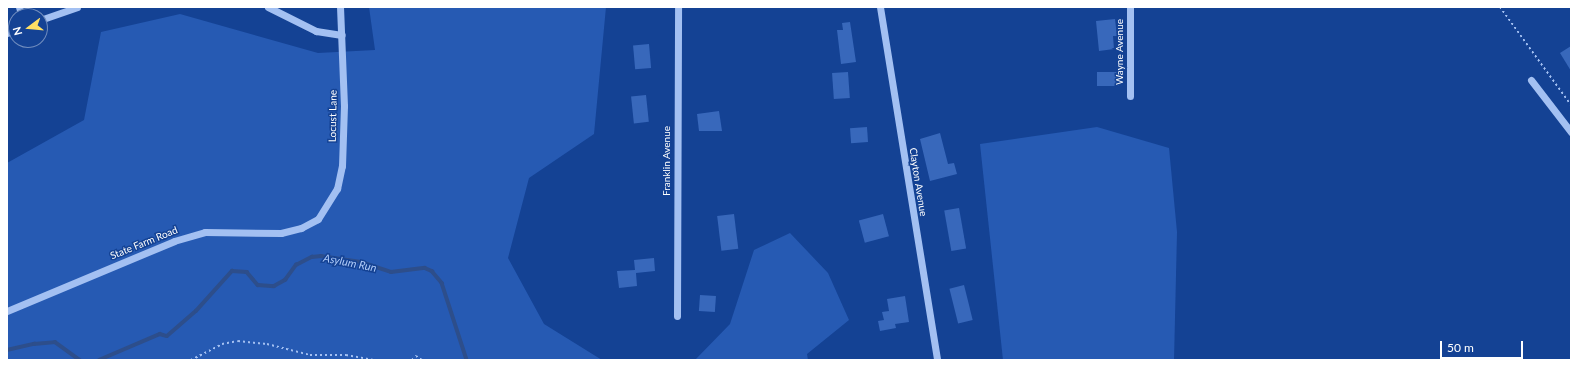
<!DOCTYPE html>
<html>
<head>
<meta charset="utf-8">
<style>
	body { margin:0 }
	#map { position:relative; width:1578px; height:367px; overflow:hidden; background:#144294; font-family:Lato,sans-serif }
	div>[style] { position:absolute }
	.green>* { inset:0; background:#265ab3 }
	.stream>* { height:3.5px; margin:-1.75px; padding:0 1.75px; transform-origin:1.75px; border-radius:1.75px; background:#2d4e8b }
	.building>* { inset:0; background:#3868bb; transform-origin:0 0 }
	.path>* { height:2px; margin-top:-1px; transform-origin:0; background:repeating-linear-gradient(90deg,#a3c0f2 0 2px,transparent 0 5px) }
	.minor>* { height:7px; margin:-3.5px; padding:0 3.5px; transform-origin:3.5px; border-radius:3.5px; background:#a3c0f2 }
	span { translate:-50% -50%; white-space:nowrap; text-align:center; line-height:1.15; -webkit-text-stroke:3px #144294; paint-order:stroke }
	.street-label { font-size:10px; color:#fff }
	.water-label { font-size:11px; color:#afcbf9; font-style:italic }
	.frame { position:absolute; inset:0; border:8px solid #fff; pointer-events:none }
	.north { position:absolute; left:8px; top:8px; width:40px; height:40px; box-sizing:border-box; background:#144294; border:1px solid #728ebf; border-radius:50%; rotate:254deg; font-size:11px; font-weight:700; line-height:16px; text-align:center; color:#fff }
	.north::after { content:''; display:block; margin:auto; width:14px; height:18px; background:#ffdf64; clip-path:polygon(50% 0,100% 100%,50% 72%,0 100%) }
	.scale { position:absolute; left:1440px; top:341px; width:83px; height:18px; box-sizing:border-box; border:2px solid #fff; border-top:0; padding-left:5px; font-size:12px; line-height:14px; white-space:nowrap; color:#fff; -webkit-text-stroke:3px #144294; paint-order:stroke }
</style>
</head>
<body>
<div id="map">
	<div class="green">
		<div style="clip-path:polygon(369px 7px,606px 7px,594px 134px,529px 178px,508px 258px,544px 324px,602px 360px,7px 360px,7px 163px,84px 120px,101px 32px,180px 14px,318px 53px,375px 50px)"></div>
		<div style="clip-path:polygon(1097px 127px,1169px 148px,1177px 232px,1174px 360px,1003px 360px,980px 144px)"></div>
		<div style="clip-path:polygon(790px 233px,828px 273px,849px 320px,807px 354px,808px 360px,695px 360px,730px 324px,754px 250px)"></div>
	</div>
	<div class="stream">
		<div style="left:7px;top:350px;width:28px;rotate:-13deg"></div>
		<div style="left:34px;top:344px;width:21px;rotate:-5deg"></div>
		<div style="left:55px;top:342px;width:31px;rotate:36deg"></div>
		<div style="left:99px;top:360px;width:66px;rotate:-23.1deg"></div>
		<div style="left:160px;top:334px;width:7px;rotate:16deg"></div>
		<div style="left:167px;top:336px;width:38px;rotate:-41deg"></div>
		<div style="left:196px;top:311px;width:54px;rotate:-48deg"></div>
		<div style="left:232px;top:271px;width:15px;rotate:4deg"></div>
		<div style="left:247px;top:272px;width:17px;rotate:50deg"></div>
		<div style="left:258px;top:285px;width:16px;rotate:4deg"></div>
		<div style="left:274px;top:286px;width:13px;rotate:-29deg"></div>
		<div style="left:285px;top:280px;width:19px;rotate:-54deg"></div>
		<div style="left:296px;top:265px;width:18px;rotate:-27deg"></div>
		<div style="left:312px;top:257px;width:9px;rotate:-6deg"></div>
		<div style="left:321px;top:256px;width:40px;rotate:8.5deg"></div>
		<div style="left:361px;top:262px;width:32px;rotate:18deg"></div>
		<div style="left:391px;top:272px;width:34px;rotate:-7deg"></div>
		<div style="left:425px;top:268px;width:8px;rotate:23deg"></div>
		<div style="left:432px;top:271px;width:16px;rotate:50deg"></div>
		<div style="left:442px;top:283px;width:81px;rotate:72deg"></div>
	</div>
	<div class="building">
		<div style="clip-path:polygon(1115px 19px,1117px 36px,1113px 36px,1114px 49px,1099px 51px,1096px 21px)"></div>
		<div style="clip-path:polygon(850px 22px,856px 62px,841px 64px,837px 30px,843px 30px,842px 23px)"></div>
		<div style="left:649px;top:44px;width:24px;height:16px;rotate:85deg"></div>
		<div style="clip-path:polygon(1571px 46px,1571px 71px,1560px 53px)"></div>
		<div style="left:848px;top:72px;width:26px;height:16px;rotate:86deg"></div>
		<div style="left:1119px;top:72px;width:14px;height:22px;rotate:90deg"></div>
		<div style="left:646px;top:95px;width:27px;height:15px;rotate:84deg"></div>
		<div style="clip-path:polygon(719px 111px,722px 131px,699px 131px,697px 114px)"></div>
		<div style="left:867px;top:127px;width:15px;height:17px;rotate:86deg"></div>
		<div style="clip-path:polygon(940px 133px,948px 164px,954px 163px,957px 174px,930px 181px,920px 139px)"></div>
		<div style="left:959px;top:208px;width:41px;height:15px;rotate:80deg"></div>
		<div style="left:734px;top:214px;width:35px;height:17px;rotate:83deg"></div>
		<div style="left:883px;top:214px;width:23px;height:25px;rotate:75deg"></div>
		<div style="clip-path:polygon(654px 258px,655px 271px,636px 273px,637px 286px,619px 288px,617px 271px,635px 270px,634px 260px)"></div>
		<div style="left:964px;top:285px;width:36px;height:15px;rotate:76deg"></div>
		<div style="left:700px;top:295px;width:16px;height:16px;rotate:4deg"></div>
		<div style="clip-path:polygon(905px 296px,909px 322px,895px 324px,896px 328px,880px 331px,878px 321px,884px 320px,882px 312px,889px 311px,887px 299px)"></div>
	</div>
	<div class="path">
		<div style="left:1500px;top:7px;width:121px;rotate:54.1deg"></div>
		<div style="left:191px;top:360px;width:35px;rotate:-27deg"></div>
		<div style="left:222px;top:344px;width:16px;rotate:-11deg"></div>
		<div style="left:238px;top:341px;width:29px;rotate:6deg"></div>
		<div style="left:267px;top:344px;width:44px;rotate:14.3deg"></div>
		<div style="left:310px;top:355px;width:36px"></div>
		<div style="left:346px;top:355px;width:28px;rotate:10deg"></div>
		<div style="left:412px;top:360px;width:6px;rotate:-45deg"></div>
		<div style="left:416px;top:356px;width:7px;rotate:34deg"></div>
	</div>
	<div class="minor">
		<div style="left:19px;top:7px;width:9px;rotate:72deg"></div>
		<div style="left:268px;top:7px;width:54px;rotate:26.6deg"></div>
		<div style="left:316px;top:31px;width:26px;rotate:9deg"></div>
		<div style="left:880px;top:7px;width:358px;rotate:80.8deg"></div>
		<div style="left:40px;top:20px;width:39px;rotate:-19deg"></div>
		<div style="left:7px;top:33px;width:10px;rotate:-24deg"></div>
		<div style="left:1531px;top:80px;width:66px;rotate:52.4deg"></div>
		<div style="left:1130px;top:96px;width:89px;rotate:-90deg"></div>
		<div style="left:7px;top:311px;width:181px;rotate:-22.7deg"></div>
		<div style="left:174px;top:241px;width:32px;rotate:-16deg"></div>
		<div style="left:205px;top:232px;width:76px;rotate:0.8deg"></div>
		<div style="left:281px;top:233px;width:21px;rotate:-14deg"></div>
		<div style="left:301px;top:228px;width:19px;rotate:-28deg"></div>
		<div style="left:318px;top:219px;width:36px;rotate:-58deg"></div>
		<div style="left:337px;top:189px;width:24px;rotate:-78deg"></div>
		<div style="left:342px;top:166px;width:60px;rotate:-88.1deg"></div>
		<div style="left:344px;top:106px;width:99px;rotate:-92.3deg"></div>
		<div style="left:677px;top:316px;width:309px;rotate:-89.8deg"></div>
	</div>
	<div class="street-label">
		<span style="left:1120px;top:52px;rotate:-90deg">Wayne Avenue</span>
		<span style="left:333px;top:116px;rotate:-89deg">Locust Lane</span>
		<span style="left:667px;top:161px;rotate:-90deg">Franklin Avenue</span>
		<span style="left:918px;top:182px;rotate:81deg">Clayton Avenue</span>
		<span style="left:144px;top:243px;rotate:-22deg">State Farm Road</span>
	</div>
	<div class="water-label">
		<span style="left:350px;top:263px;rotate:11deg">Asylum Run</span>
	</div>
	<div class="frame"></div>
	<div class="north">N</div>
	<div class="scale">50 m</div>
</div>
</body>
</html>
